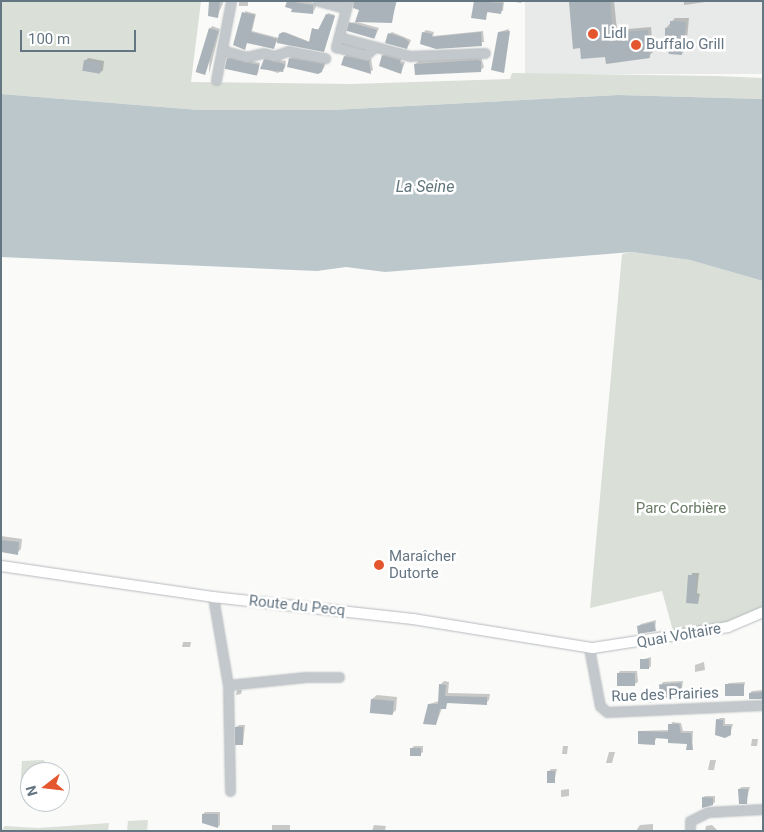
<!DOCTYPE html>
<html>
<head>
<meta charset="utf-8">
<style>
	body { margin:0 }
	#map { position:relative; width:764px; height:832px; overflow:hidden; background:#fafaf8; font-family:Roboto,sans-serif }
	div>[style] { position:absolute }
	.built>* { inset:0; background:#e8e9e9; transform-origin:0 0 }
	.green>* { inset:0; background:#dadfd7 }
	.water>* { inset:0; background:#bbc7cb }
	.shadow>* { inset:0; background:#0003; transform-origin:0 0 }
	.building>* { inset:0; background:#aab3b9; transform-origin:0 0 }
	.roads { filter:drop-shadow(0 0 1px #b5babe) drop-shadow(0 0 1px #b5babe) }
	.minor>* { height:9px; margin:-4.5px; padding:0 4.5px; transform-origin:4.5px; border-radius:4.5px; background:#c3c8cc }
	.major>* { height:10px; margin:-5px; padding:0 5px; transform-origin:5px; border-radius:5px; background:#fff }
	.dots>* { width:14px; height:14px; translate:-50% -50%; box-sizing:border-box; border:2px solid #fff; border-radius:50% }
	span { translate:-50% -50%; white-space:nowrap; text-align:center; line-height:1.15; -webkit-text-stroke:5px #fff; paint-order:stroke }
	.poi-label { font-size:15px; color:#657683 }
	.left { translate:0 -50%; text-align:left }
	.park-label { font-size:15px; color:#687a64 }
	.street-label { font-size:15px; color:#657683 }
	.water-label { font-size:16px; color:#60757c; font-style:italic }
	.frame { position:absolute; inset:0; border:2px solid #657683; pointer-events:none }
	.north { position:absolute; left:20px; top:762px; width:50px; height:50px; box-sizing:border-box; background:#fff; border:1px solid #c1c8cd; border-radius:50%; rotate:254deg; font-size:14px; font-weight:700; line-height:20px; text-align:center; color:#657683 }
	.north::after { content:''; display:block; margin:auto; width:18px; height:22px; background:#e4572e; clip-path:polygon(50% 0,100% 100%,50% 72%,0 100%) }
	.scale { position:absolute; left:20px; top:30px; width:116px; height:22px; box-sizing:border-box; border:2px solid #657683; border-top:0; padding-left:6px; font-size:15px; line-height:18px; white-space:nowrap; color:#657683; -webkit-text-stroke:4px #fff; paint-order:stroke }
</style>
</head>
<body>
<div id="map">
	<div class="built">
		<div style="left:525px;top:1px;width:238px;height:73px"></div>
	</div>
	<div class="green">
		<div style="clip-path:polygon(1px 1px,201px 1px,191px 82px,351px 84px,510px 79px,512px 73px,716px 76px,763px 78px,763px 99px,618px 95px,332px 110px,199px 110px,1px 94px)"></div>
		<div style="clip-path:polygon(632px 252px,690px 260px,763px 281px,763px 612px,675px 638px,662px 591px,590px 608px,622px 254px)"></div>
		<div style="clip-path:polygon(44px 760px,46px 772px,30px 772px,30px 789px,20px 790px,22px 761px)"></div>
		<div style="clip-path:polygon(148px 820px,147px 831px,127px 831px,128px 821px)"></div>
		<div style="clip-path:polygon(109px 823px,108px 831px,1px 831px,5px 826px,38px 828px)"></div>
	</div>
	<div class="water">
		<div style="clip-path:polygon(1px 94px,199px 110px,332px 110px,618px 95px,763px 99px,763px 281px,690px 260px,632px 252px,385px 272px,346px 267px,317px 271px,1px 257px)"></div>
	</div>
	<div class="shadow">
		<div style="clip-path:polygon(211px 1px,224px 1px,217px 17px)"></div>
		<div style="left:239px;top:1px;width:9px;height:5px"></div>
		<div style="clip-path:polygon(287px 1px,307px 1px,317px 4px,313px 13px,293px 8px)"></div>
		<div style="clip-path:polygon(382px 1px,397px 1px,391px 21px,357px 22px,379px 28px,375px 37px,350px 23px,357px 22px)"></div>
		<div style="clip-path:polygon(475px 1px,504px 1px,503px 11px,488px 11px,485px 19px)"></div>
		<div style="clip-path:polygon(509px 1px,523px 1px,521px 3px)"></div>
		<div style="clip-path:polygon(614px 1px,617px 30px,651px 27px,653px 52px,649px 56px,606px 56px,581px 47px,571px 2px)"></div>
		<div style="clip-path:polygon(684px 1px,713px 1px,684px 5px)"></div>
		<div style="clip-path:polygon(245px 11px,256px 14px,252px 31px,279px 38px,285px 32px,310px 42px,313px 29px,320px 29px,328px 13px,335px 15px,324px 50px,276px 42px,273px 48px,247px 42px,245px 47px)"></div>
		<div style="clip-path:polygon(675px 18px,689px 18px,686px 49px,682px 53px,666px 28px)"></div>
		<div style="clip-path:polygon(212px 26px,220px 29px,209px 74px,210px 29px)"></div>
		<div style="clip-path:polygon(509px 29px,503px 71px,499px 32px)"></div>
		<div style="clip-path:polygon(426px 30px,434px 32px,433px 36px,483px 31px,484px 42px,436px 47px,423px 33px)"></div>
		<div style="clip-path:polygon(392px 32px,411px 40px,409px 45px,407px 47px,389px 34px)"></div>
		<div style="clip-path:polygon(385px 53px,402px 58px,401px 61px,405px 62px,401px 73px,383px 56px)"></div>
		<div style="clip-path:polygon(347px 54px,371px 59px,373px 70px,370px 72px,345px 56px)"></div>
		<div style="clip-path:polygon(230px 56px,260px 63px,258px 73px,255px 75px,228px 58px)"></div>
		<div style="clip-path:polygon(293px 56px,326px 62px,324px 68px,321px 71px,290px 58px)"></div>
		<div style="clip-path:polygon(481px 57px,484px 67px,481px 70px,415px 64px,419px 61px)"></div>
		<div style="clip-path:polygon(88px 58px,104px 61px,103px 70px,101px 72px,85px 61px)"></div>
		<div style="clip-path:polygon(267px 58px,286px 61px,285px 68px,278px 73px,262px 68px)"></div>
		<div style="clip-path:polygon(1px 536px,22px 539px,21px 549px,17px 553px,1px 551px)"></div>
		<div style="clip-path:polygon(692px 573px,699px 573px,697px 593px,700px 594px,698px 602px,687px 602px)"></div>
		<div style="clip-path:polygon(656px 620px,655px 630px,638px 627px,641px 624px)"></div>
		<div style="clip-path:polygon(191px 642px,190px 647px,182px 647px,183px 642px)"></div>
		<div style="clip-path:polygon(651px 657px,651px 666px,649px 668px,641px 660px)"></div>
		<div style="clip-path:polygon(704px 662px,705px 670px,695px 672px,695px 665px)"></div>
		<div style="clip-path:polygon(620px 671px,637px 671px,638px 682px,635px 684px,618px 674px)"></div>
		<div style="clip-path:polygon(444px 681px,449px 682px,448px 693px,490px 694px,489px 700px,486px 703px,449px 702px,442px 708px,436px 724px,429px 704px,439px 701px,440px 685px)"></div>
		<div style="clip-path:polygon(683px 681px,681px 696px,661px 685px,663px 682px)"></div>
		<div style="clip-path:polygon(745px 682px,743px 693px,726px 685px,729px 683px)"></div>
		<div style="clip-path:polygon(242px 690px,241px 694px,236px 695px,237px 690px)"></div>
		<div style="clip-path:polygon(763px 690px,763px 698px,750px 693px,752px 691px)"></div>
		<div style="clip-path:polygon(650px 692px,656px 692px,654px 702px,648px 703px)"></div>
		<div style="clip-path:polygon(377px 695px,397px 697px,396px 710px,392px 714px,372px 699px)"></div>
		<div style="clip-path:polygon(720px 718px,725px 718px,725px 724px,733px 724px,730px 734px,717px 720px)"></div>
		<div style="clip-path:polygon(672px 722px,681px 723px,683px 731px,693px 731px,692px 749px,688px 743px,669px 738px,657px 737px,654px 743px,639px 731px,670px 730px)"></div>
		<div style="clip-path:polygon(239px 725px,245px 725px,243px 744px,236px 727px)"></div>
		<div style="clip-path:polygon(758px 739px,757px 746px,751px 746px,752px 739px)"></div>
		<div style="clip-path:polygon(414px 746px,423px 746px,423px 752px,420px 754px,411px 749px)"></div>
		<div style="clip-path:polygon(563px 746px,568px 746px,567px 754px,562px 754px)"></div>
		<div style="clip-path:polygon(609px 752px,615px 752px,612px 763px,606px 763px)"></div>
		<div style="clip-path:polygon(710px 760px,716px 760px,714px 770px,708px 770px)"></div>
		<div style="clip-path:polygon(551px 769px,557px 769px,554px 782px,549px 771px)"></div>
		<div style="clip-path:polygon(742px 787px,750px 787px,746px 802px,739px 789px)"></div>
		<div style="clip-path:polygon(569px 789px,569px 796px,561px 797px,561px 790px)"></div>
		<div style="clip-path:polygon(705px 796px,715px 796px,715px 802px,713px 804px,703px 798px)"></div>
		<div style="clip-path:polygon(205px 812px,220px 812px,220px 825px,218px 827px,203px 814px)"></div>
		<div style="clip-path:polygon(653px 824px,653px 831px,636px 831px,640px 825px)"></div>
		<div style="left:272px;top:825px;width:18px;height:6px"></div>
		<div style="clip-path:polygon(374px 825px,386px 826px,385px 830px,390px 831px,372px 831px)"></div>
		<div style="clip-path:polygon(712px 825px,718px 831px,705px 831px,706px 826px)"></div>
	</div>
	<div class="building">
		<div style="clip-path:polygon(209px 1px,220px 1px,218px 18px,208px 16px)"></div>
		<div style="clip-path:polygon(287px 1px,313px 5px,313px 14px,291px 12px,292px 9px,285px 7px)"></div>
		<div style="clip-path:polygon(354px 1px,396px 1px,392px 23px,355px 22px,359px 10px,353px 8px)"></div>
		<div style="clip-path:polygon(474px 1px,503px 3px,501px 14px,487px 12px,486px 20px,471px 18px)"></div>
		<div style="clip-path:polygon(610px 1px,613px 33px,648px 30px,650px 58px,606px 64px,605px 57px,581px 59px,580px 48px,573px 49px,569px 2px)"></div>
		<div style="clip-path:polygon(242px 12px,255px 15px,251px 32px,277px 39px,274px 49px,247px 43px,245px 50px,233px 45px)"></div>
		<div style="clip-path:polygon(326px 14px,335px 16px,324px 52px,277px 43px,279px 34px,283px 32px,309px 42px,312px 28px,318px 30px)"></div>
		<div style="clip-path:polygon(670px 21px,686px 22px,682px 55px,669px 54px,665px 44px,665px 28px,670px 28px)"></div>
		<div style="left:349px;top:22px;width:29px;height:9px;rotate:16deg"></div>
		<div style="left:209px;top:28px;width:10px;height:46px;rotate:17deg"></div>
		<div style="clip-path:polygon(510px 31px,504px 73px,491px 70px,498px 32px)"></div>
		<div style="clip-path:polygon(422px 32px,432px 34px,432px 37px,481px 32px,482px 46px,436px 49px,420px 44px)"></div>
		<div style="clip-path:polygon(388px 33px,404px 38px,409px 42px,407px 49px,385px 43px)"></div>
		<div style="clip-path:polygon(382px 55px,400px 60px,400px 63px,403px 64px,401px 74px,379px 66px)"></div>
		<div style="clip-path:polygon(344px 56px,369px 61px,371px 74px,341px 65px)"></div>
		<div style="left:227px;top:58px;width:33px;height:11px;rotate:12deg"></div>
		<div style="clip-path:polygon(289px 58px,324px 64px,322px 72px,318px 74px,287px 67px)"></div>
		<div style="clip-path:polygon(264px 59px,285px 64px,283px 72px,260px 69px)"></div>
		<div style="left:84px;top:60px;width:18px;height:11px;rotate:9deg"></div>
		<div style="clip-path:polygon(477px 60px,481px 61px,481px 72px,415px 75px,414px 64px)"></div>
		<div style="clip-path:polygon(1px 540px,19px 542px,18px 555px,1px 552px)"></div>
		<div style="clip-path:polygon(688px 575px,697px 575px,695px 595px,699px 596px,698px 604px,686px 603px)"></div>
		<div style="clip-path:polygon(654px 622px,656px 631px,638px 634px,637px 626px)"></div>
		<div style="left:649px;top:659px;width:10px;height:9px;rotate:90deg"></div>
		<div style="left:617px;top:673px;width:18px;height:13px"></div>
		<div style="left:681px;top:683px;width:14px;height:22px;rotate:86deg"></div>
		<div style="clip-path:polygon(439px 684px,446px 685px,445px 696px,487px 697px,487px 705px,447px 703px,446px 709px,440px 709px,436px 725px,423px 724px,428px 704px,438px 704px)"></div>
		<div style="left:725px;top:684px;width:19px;height:12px"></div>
		<div style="clip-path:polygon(763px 692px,763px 699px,749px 699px,749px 693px)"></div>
		<div style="left:371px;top:699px;width:23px;height:14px;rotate:5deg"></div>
		<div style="clip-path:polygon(716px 719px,723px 720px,723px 726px,731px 726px,731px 735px,725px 738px,715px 735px)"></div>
		<div style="clip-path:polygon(668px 724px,679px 724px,681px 733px,691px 733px,693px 750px,686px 750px,687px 744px,668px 743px,668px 739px,655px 738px,655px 745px,638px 744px,638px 731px,668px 732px)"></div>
		<div style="left:235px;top:727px;width:8px;height:18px"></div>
		<div style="left:410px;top:748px;width:11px;height:8px"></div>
		<div style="left:547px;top:771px;width:8px;height:12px"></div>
		<div style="clip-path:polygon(738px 789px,748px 789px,747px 804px,739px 804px)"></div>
		<div style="clip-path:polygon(702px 797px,713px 798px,713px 805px,702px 808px)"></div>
		<div style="clip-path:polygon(202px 814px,218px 814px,218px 828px,202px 823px)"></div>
	</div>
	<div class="roads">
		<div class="minor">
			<div style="left:318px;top:1px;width:29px;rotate:14deg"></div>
			<div style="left:348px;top:1px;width:48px;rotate:104.6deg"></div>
			<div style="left:336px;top:47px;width:31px;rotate:15deg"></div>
			<div style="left:366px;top:55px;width:11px;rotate:-45deg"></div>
			<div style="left:339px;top:37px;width:73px;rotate:15deg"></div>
			<div style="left:410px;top:56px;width:75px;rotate:-2.3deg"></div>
			<div style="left:222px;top:50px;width:25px;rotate:16deg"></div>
			<div style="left:246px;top:57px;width:18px;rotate:-13deg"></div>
			<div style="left:264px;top:53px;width:10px;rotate:17deg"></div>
			<div style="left:274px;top:56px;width:15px;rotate:-20deg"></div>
			<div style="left:288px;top:51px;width:38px;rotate:11deg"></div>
			<div style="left:216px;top:80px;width:80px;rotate:-79.2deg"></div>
			<div style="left:213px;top:597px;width:89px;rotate:80.3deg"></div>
			<div style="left:228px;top:685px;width:106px;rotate:88.9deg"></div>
			<div style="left:589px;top:648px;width:59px;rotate:79.3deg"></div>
			<div style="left:600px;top:706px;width:9px;rotate:41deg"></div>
			<div style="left:607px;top:712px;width:156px;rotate:-2.6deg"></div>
			<div style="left:228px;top:685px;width:78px;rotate:-5.9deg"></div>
			<div style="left:306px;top:677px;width:33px"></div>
			<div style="left:690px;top:831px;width:10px;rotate:-90deg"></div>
			<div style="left:690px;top:821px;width:20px;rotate:-27deg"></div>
			<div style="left:708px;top:812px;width:55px;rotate:-3.1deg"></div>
		</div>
		<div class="major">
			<div style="left:1px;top:566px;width:214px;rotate:8.3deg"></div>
			<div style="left:213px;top:597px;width:201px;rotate:6.3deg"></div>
			<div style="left:413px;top:619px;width:182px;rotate:9.2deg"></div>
			<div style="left:593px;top:648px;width:137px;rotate:-8.8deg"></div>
			<div style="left:728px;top:627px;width:38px;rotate:-23deg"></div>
		</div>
	</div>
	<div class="dots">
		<div style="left:593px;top:34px;background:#e4572e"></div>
		<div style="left:636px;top:45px;background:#e4572e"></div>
		<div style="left:379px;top:565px;background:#e4572e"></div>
	</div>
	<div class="poi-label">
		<span class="left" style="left:603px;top:34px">Lidl</span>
		<span class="left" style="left:646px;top:45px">Buffalo Grill</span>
		<span class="left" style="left:389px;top:565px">Maraîcher<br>Dutorte</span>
	</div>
	<div class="park-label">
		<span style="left:681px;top:509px">Parc Corbière</span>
	</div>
	<div class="street-label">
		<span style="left:297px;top:606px;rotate:6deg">Route du Pecq</span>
		<span style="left:679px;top:636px;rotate:-10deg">Quai Voltaire</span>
		<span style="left:665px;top:695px;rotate:-2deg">Rue des Prairies</span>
	</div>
	<div class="water-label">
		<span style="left:425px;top:187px">La Seine</span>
	</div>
	<div class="frame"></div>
	<div class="north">N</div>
	<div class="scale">100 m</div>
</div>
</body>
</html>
